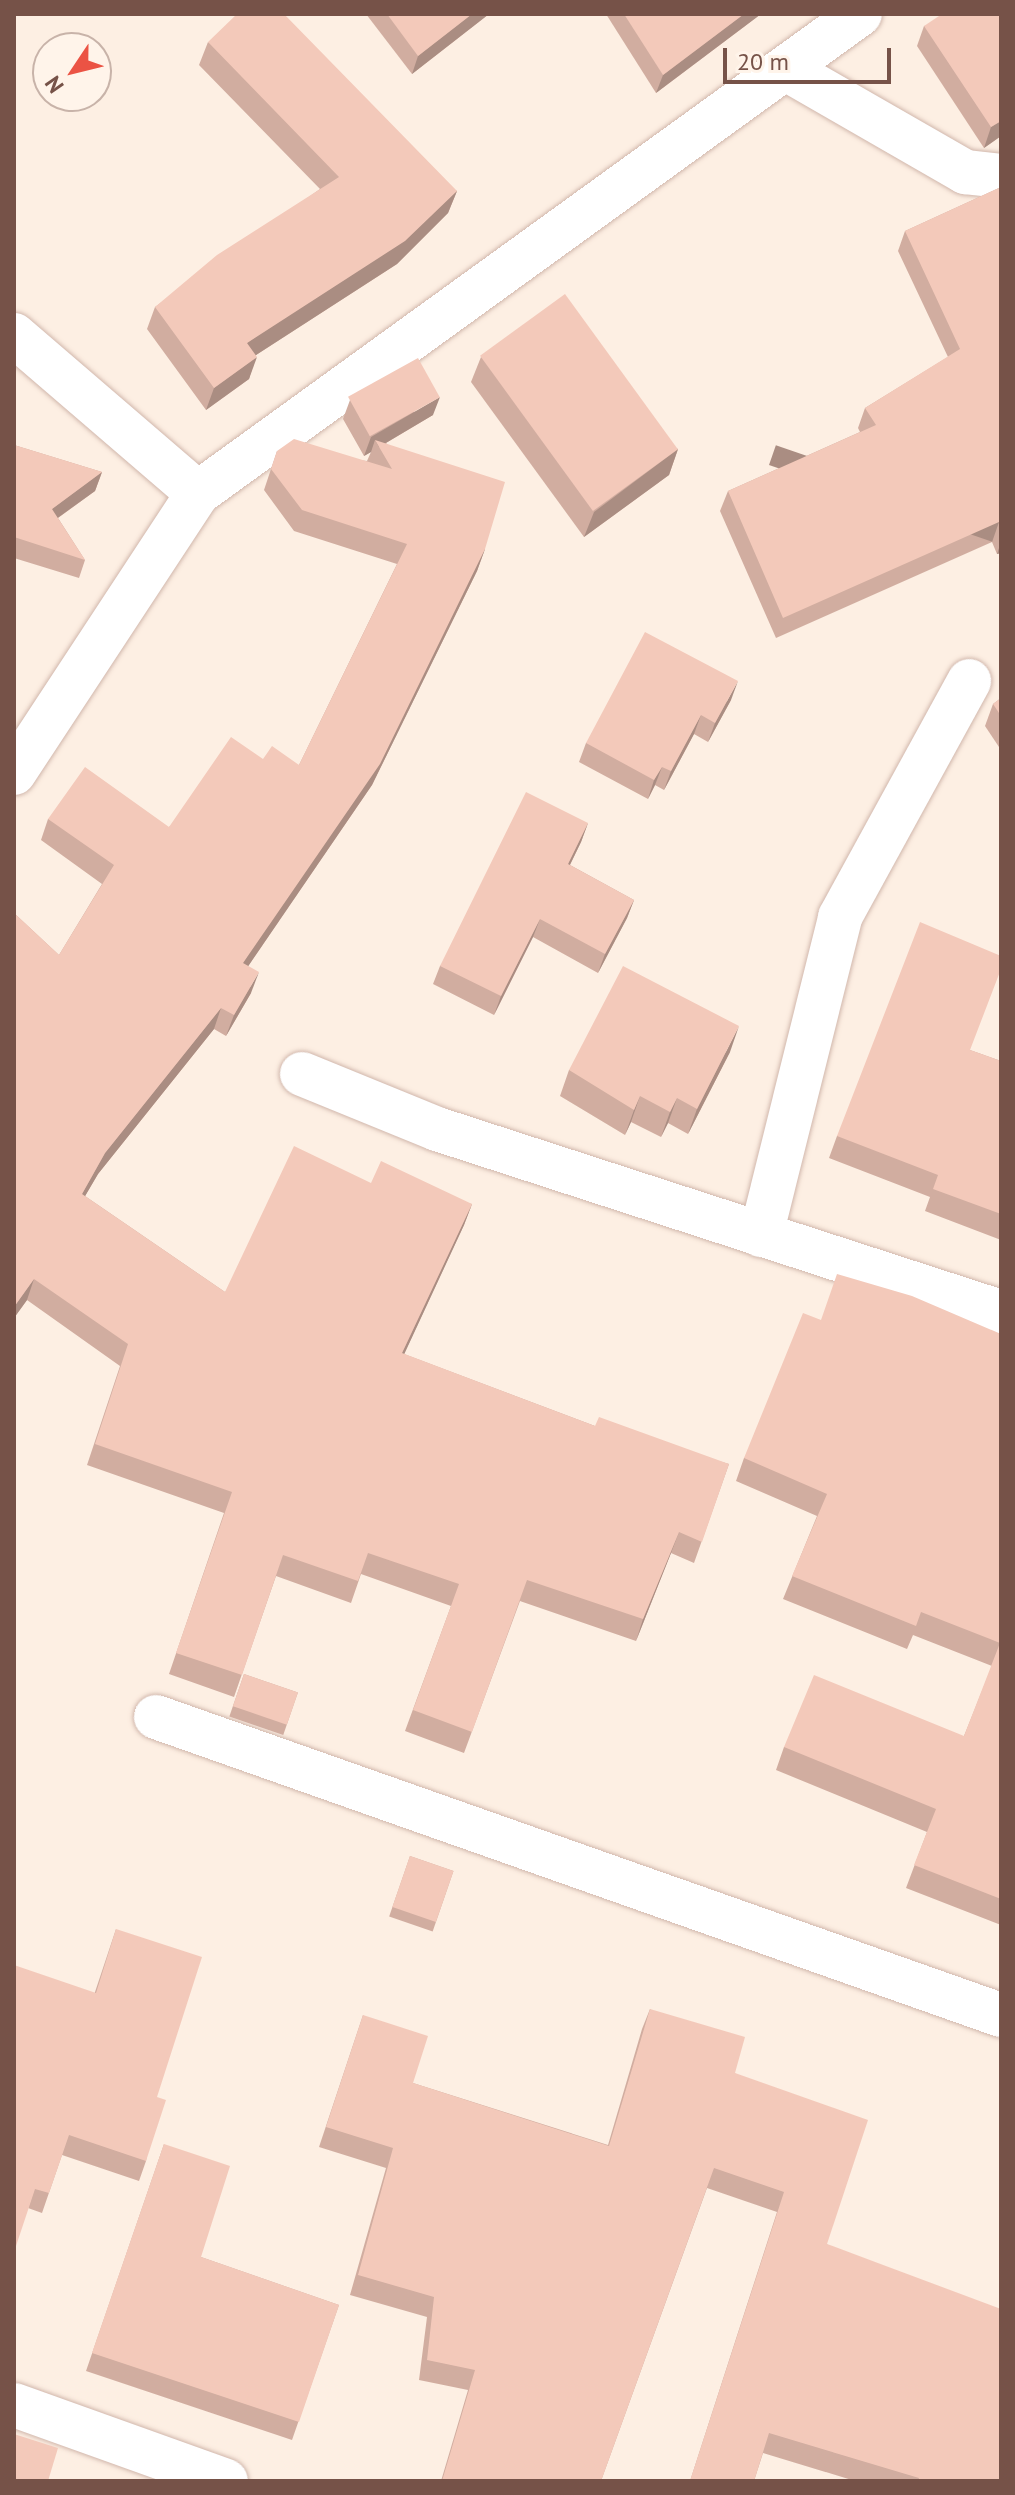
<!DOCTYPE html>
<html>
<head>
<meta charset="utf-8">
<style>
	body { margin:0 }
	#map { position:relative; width:1015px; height:2495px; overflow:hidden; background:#fdefe3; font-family:"PT Sans",sans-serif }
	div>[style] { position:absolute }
	.roads { filter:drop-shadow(0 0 2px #d1b7ac) drop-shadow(0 0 2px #d1b7ac) }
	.minor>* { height:44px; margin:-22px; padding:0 22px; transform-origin:22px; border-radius:22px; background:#fff }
	.wall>* { inset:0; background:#d1ada0; transform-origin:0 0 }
	.shaded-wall>* { inset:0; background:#aa8d82; transform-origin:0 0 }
	.building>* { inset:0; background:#f3c9ba; transform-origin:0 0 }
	span { translate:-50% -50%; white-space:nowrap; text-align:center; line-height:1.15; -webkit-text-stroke:7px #fff4ea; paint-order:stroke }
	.frame { position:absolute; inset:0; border:16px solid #765248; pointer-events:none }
	.north { position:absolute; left:32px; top:32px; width:80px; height:80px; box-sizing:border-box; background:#fff4ea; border:2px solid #c8b3a9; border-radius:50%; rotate:235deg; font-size:22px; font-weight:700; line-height:32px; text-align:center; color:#765248 }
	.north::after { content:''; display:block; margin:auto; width:28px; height:36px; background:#eb5344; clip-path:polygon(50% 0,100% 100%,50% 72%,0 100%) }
	.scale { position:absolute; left:723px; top:48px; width:168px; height:36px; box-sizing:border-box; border:4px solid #765248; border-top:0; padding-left:10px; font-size:24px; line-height:28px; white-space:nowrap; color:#765248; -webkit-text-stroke:6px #fff4ea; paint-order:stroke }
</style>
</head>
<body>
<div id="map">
	<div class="roads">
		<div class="minor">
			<div style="left:786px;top:69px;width:207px;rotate:29.9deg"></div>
			<div style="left:965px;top:172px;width:36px;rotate:6deg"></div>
			<div style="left:14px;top:335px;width:243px;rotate:40.7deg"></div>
			<div style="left:14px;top:773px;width:335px;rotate:-56.7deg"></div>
			<div style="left:198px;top:493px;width:817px;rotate:-35.89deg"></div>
			<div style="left:302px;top:1074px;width:146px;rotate:22.2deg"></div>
			<div style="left:437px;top:1129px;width:593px;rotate:17.98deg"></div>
			<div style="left:761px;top:1235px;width:328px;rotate:-76deg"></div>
			<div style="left:840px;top:917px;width:269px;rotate:-61.3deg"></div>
			<div style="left:156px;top:1717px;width:896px;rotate:19.43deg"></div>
			<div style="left:14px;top:2405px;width:225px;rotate:19.7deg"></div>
		</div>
	</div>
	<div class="wall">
		<div style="clip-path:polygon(366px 14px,489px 14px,412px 74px)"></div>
		<div style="clip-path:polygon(606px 14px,761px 14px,656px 93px)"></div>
		<div style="clip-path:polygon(1001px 14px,1001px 136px,984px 148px,917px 46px,924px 26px)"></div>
		<div style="clip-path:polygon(208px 42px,457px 191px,448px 213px,397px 264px,256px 355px,249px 379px,206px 410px,147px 329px,155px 307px,320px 189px,199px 65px)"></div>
		<div style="clip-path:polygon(1001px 187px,1001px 553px,997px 554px,992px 542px,776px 638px,720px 511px,728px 491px,860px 432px,858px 428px,865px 408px,948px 357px,898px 251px,905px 231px)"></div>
		<div style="clip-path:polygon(481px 357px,678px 449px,669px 475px,584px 537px,471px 382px)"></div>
		<div style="clip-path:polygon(350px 400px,433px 415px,386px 443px,485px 549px,477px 571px,372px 785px,248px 966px,251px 993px,226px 1036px,214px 1029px,98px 1174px,85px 1196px,225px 1292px,371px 1183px,472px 1204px,464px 1225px,404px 1354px,595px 1426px,729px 1464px,694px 1563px,671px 1553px,636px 1641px,520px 1601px,464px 1753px,405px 1731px,451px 1606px,361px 1574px,351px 1603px,276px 1576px,234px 1697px,169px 1674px,224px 1513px,87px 1465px,120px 1366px,27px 1300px,14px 1318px,14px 913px,59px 955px,102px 884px,41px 840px,48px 819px,169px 827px,263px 759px,299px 765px,397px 564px,294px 531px,264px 490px,277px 451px,367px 461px,371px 452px,364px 456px,343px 419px)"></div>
		<div style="clip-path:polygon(14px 445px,102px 472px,95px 491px,58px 518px,85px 560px,79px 578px,14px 558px)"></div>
		<div style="clip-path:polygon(1001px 698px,1001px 750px,985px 726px,993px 704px)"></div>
		<div style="clip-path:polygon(731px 700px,708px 742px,694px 734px,664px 790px,655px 785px,648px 799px,579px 762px,586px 743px)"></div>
		<div style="clip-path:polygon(588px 823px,581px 842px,570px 865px,634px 900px,627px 918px,598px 973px,533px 937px,494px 1015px,433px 984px,440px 966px)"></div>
		<div style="clip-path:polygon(970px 1050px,1001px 1061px,1001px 1240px,925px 1211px,930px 1197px,829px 1158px,837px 1136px)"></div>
		<div style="clip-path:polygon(730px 1052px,688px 1134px,668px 1123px,661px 1137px,631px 1122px,625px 1135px,560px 1096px,569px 1070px)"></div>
		<div style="clip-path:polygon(1001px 1334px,1001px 1925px,906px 1888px,927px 1832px,776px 1770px,784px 1747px,964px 1736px,992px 1666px,913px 1635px,907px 1649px,783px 1599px,817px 1516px,736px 1481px,744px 1458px)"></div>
		<div style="left:244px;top:1674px;width:57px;height:45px;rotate:19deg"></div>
		<div style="left:410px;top:1856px;width:46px;height:64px;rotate:19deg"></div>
		<div style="clip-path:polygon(116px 1929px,157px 2097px,146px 2161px,139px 2181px,62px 2155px,42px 2213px,28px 2208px,95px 1992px)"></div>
		<div style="clip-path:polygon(650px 2009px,735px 2073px,827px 2244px,1001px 2481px,855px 2481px,763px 2453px,754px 2481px,690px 2481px,777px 2212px,707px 2188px,601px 2481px,441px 2481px,468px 2390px,419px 2380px,427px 2317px,350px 2295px,386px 2168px,319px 2147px,363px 2015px,413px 2083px,608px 2145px,642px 2029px)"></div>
		<div style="clip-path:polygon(164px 2144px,201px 2257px,339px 2305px,292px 2440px,86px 2371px)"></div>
	</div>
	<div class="shaded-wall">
		<div style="clip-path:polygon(472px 14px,489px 14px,412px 74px,418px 56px)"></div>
		<div style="clip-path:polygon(744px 14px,761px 14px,656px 93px,663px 75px)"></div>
		<div style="clip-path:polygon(1001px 121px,1001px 136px,984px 148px,991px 127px)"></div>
		<div style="clip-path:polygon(457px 191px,448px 213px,397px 264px,239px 366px,247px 343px)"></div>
		<div style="clip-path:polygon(257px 357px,249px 379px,206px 410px,214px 388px)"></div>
		<div style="clip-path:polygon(440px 397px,433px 415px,379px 447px,375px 440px,371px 452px,364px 456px,371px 437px)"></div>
		<div style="clip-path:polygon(678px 449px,669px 475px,584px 537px,594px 512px)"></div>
		<div style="clip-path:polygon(102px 472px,95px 491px,45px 527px,52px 509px)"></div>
		<div style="left:999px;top:522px;width:21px;height:236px;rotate:109deg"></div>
		<div style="clip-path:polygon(1001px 542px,1001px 553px,997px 554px)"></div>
		<div style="clip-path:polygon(485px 549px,477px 571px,372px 785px,236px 984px,243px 963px)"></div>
		<div style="clip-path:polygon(738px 681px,731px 700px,708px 742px,715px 723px)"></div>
		<div style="clip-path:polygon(701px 715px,694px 734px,664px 790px,671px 771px)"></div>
		<div style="clip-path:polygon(662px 767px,655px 785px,648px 799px,654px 780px)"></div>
		<div style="clip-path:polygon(588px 823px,581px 842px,561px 883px,568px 864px)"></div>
		<div style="clip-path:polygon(634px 900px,627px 918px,598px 973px,605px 954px)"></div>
		<div style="clip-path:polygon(540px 919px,533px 937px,494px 1015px,501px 996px)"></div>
		<div style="clip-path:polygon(259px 972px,251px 993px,226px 1036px,234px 1015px)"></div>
		<div style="clip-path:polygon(221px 1008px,214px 1029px,98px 1174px,74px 1215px,82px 1194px,105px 1153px)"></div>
		<div style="clip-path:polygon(739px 1026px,730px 1052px,688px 1134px,697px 1109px)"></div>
		<div style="clip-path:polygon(640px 1096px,631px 1122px,625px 1135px,634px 1110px)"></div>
		<div style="clip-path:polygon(677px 1098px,668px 1123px,661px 1137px,670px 1112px)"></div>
		<div style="clip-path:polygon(472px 1204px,464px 1225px,395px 1374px,402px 1353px)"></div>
		<div style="clip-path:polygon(34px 1279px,27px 1300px,14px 1318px,14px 1307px)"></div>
		<div style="clip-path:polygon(679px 1532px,671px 1553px,636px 1641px,643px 1619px)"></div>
	</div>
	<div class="building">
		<div style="clip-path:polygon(237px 14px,284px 14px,457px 191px,405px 241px,247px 343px,257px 357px,214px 388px,155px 307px,217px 255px,339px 177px,208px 42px)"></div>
		<div style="clip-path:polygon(387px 14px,472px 14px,418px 56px)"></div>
		<div style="clip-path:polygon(624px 14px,744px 14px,663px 75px)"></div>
		<div style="clip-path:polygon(942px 14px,1001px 14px,1001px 121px,991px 127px,924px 26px)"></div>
		<div style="clip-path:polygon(1001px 187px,1001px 527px,999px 522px,783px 618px,728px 491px,876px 425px,865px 408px,960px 349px,905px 231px)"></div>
		<div style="left:565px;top:294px;width:192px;height:105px;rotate:54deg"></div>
		<div style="left:418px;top:358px;width:45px;height:80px;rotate:61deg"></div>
		<div style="clip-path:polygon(294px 439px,392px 469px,375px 440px,505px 482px,485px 549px,380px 764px,243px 963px,259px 972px,234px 1015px,221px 1008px,105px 1153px,82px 1194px,225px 1292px,294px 1146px,371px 1183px,381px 1161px,472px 1204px,402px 1353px,595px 1426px,599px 1417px,729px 1464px,702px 1542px,679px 1532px,643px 1619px,527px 1580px,472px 1732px,413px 1710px,459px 1584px,368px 1553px,358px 1581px,283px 1555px,242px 1675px,176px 1653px,232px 1492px,95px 1444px,128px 1344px,34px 1279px,14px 1307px,14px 913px,59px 955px,114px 865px,48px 819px,85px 767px,169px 827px,231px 737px,263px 759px,272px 746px,299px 765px,407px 544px,302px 510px,271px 469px,277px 451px)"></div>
		<div style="clip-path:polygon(14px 445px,102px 472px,52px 509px,85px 560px,14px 537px)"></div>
		<div style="clip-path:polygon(645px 632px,738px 681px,715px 723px,701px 715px,671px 771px,662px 767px,654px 780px,586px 743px)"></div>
		<div style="clip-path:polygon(1001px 698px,1001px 716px,993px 704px)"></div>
		<div style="clip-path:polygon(526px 792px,588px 823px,568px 864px,634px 900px,605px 954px,540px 919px,501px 996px,440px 966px)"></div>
		<div style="clip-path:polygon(920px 922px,1001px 956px,1001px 969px,970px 1050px,1001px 1061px,1001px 1214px,933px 1189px,938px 1175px,837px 1136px)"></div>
		<div style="clip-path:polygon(623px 966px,739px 1026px,697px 1109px,677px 1098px,670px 1112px,640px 1096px,634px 1110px,569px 1070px)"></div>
		<div style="clip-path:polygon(837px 1274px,912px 1296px,1001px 1334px,1001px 1899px,914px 1865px,936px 1809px,784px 1747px,814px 1675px,964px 1736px,1000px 1643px,921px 1612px,916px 1626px,792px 1576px,827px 1494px,744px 1458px,803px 1313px,821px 1320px)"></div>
		<div style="left:244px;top:1674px;width:57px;height:34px;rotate:19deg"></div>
		<div style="left:410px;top:1856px;width:46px;height:54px;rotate:19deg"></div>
		<div style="clip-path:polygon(116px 1929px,202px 1957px,157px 2097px,166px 2100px,146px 2161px,69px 2135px,49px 2193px,35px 2189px,14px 2252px,14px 1965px,96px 1993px)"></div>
		<div style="clip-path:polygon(650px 2009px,745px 2037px,735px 2073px,868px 2120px,827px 2244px,1001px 2309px,1001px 2481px,918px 2481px,919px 2478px,769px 2433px,754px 2481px,690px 2481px,784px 2192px,714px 2168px,601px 2481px,442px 2481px,475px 2370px,427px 2360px,434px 2297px,358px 2275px,393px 2148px,326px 2127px,363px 2015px,428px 2036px,413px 2083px,609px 2146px)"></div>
		<div style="clip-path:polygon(164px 2144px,230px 2166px,201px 2257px,339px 2305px,299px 2422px,92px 2353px)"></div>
		<div style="clip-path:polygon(14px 2434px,58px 2448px,48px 2481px,14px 2481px)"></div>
	</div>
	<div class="frame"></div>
	<div class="north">N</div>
	<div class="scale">20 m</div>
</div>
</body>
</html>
